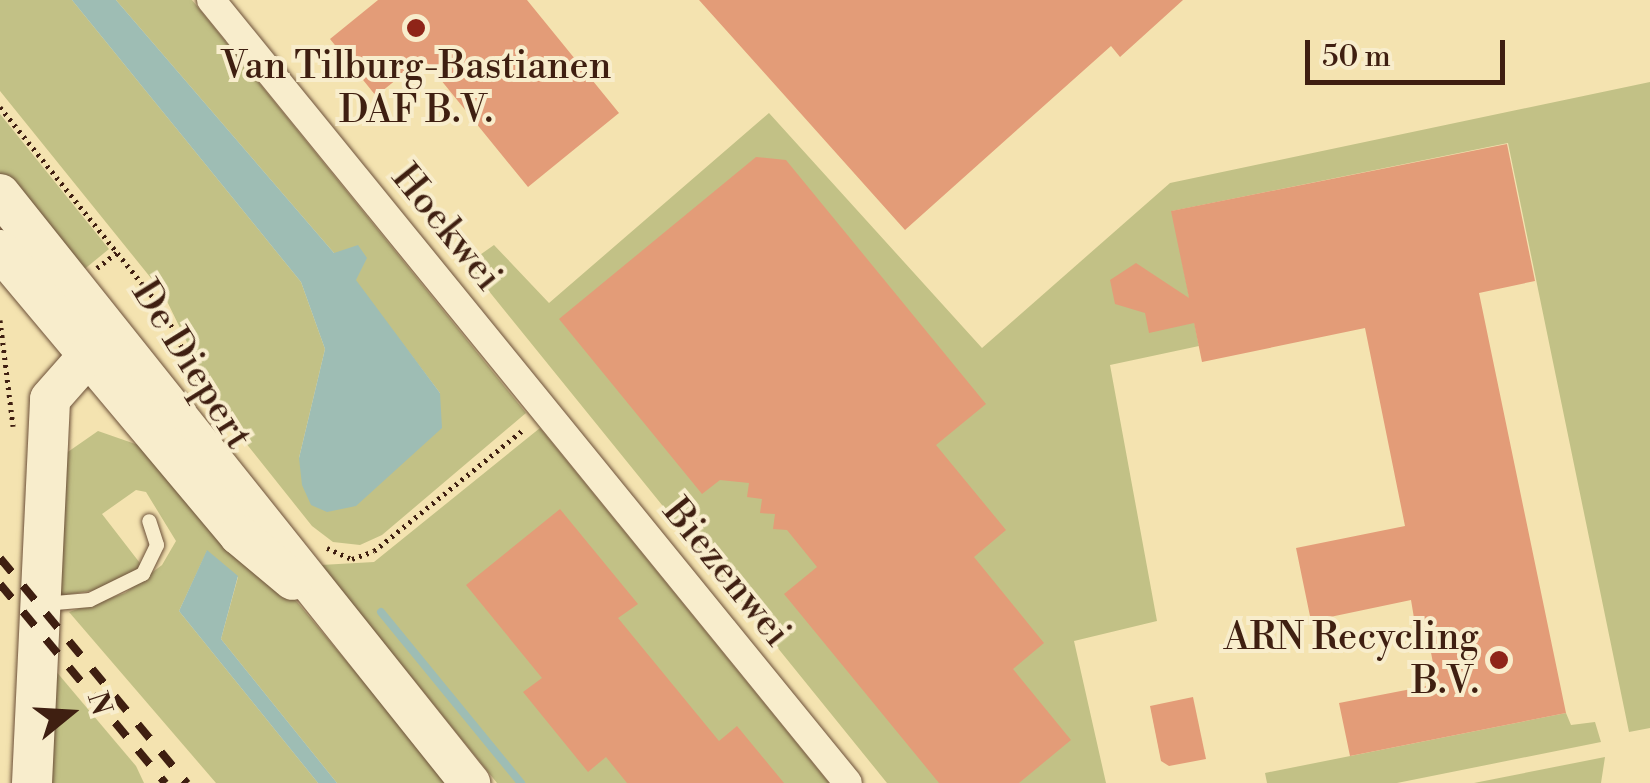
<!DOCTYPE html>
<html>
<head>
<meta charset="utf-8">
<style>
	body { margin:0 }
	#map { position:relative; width:1650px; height:783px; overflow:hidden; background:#f4e3b0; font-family:"Libre Bodoni",serif }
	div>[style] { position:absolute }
	.green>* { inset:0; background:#c2c186 }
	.water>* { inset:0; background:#9ebdb4 }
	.stream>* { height:8px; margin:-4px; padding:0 4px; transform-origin:4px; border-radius:4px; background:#9ebdb4 }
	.building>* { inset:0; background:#e39c78 }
	.path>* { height:5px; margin-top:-2.5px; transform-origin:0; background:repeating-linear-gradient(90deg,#3f1f11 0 2.5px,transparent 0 7.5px) }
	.roads { filter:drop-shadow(0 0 2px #6c5039) drop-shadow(0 0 2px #6c5039) }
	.service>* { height:14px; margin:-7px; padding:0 7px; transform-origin:7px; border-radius:7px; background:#f8edcc }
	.minor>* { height:28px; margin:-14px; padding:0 14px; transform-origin:14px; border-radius:14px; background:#f8edcc }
	.secondary>* { height:40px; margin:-20px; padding:0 20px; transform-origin:20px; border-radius:20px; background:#f8edcc }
	.rail>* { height:8px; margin-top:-4px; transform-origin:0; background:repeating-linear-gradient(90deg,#3f1f11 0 18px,transparent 0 36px) }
	.dots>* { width:28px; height:28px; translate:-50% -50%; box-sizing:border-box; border:5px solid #f8edcc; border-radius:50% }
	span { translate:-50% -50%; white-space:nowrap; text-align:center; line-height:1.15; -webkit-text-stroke:8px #f8edcc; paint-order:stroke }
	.poi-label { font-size:38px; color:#3f1f11 }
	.right { translate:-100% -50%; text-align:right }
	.street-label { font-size:38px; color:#3f1f11 }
	.north { position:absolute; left:20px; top:663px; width:100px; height:100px; -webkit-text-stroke:8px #f8edcc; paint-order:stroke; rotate:72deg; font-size:28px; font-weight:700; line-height:40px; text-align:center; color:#3f1f11 }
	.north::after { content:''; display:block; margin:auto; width:35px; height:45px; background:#3f1f11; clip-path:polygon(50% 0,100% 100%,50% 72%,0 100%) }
	.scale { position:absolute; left:1305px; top:40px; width:200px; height:45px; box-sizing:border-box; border:5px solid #3f1f11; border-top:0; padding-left:12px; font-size:30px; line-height:35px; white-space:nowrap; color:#3f1f11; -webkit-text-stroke:8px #f8edcc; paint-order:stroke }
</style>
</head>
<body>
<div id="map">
	<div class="green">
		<div style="clip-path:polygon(0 0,72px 0,301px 282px,325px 349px,299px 458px,440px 393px,334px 253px,116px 0,192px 0,526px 413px,382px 535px,360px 545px,333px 542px,312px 526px,221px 412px,163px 293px,0 91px)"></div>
		<div style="clip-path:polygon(1650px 82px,1650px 728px,1629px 732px,1508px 143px,1172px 211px,1199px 346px,1110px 365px,1157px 621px,1074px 641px,1106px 783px,887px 783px,467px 264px,494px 245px,549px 303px,769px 113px,982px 348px,1170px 183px)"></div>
		<div style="clip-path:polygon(0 114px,109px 249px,76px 276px,0 181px)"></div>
		<div style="clip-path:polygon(540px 428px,829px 783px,497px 783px,321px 565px,374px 562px)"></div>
		<div style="clip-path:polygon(98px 431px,144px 447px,216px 532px,297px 602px,448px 783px,337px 783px,221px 639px,238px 577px,207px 551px,179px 611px,318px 783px,216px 783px,69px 612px,125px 593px,162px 565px,176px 541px,146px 492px,136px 490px,102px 514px,143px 567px,96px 590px,59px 596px,62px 456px)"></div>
		<div style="clip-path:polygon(49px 663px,136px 766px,144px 783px,46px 783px)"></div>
		<div style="clip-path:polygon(1566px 713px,1571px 725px,1595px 722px,1601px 742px,1397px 783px,1267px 783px,1265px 773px)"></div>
		<div style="clip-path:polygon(1605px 757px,1601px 783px,1474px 783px)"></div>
	</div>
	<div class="water">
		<div style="clip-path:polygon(72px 0,116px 0,334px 253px,358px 245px,367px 258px,356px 280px,440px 393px,442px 428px,356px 506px,327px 512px,311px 505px,302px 485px,299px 458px,325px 349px,301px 282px)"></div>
		<div style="clip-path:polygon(207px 550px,238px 576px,221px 639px,337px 783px,318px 783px,179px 611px)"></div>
	</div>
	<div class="stream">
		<div style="left:381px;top:612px;width:221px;rotate:50.7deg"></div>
	</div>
	<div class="building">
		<div style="clip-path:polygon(378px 0,527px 0,619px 113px,528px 187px,423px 58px,376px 96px,330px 39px)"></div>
		<div style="clip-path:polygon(699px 0,1183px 0,1120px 57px,1111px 46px,905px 230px)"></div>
		<div style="clip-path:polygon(1507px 144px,1535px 281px,1479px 293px,1566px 713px,1350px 756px,1339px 703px,1437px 684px,1424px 616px,1414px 618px,1411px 600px,1311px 621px,1296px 548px,1405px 526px,1365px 328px,1202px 362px,1194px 323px,1149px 333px,1145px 313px,1115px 304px,1110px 280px,1136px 263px,1189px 298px,1171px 211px)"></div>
		<div style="clip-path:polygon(756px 157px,786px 160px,986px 404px,936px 445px,1006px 530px,974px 557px,1044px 643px,1013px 669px,1071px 740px,1019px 783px,939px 783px,784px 594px,817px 567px,787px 530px,773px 529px,775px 514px,760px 513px,762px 499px,747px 497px,749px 483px,720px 480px,702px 494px,559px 319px)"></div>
		<div style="clip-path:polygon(560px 509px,638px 604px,618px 618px,719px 741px,737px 726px,784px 783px,627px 783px,606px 757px,588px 772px,523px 692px,542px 678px,466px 585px)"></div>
		<div style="clip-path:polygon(1193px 697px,1206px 759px,1169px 766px,1161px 761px,1150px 706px)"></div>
	</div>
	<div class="path">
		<div style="left:0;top:107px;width:262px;rotate:51.2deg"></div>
		<div style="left:164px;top:311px;width:95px;rotate:63.7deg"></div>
		<div style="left:97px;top:268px;width:28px;rotate:-38deg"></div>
		<div style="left:0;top:320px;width:107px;rotate:83deg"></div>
		<div style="left:327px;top:548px;width:27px;rotate:24deg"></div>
		<div style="left:352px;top:559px;width:23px;rotate:-20deg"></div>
		<div style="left:374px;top:551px;width:193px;rotate:-39.1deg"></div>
	</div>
	<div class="roads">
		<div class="service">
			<div style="left:44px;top:604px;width:46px;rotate:-5deg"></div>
			<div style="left:90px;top:600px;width:59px;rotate:-26.1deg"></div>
			<div style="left:143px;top:574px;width:32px;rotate:-64deg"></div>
			<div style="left:157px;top:545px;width:25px;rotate:-108deg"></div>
		</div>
		<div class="minor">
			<div style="left:211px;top:0;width:1009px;rotate:50.87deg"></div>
		</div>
		<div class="secondary">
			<div style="left:0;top:194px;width:754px;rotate:51.41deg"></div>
			<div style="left:0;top:250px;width:372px;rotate:50deg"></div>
			<div style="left:239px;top:535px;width:70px;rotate:39.8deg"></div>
			<div style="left:32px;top:783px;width:384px;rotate:-87.3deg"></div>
			<div style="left:50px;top:399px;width:56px;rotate:-48.6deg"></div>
			<div style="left:87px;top:357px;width:24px;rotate:-12deg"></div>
		</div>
	</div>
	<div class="rail">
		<div style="left:0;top:558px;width:293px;rotate:50.3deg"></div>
		<div style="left:0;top:584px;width:259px;rotate:50.3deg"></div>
	</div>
	<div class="dots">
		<div style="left:416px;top:28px;background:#8f2418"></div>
		<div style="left:1499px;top:660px;background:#8f2418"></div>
	</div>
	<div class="poi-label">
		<span style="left:416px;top:89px">Van Tilburg-Bastianen<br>DAF B.V.</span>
		<span class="right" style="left:1479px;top:660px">ARN Recycling<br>B.V.</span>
	</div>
	<div class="street-label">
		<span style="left:446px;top:228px;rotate:51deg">Hoekwei</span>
		<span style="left:191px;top:365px;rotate:58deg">De Diepert</span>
		<span style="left:726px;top:573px;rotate:51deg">Biezenwei</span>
	</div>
	<div class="north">N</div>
	<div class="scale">50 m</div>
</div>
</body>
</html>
